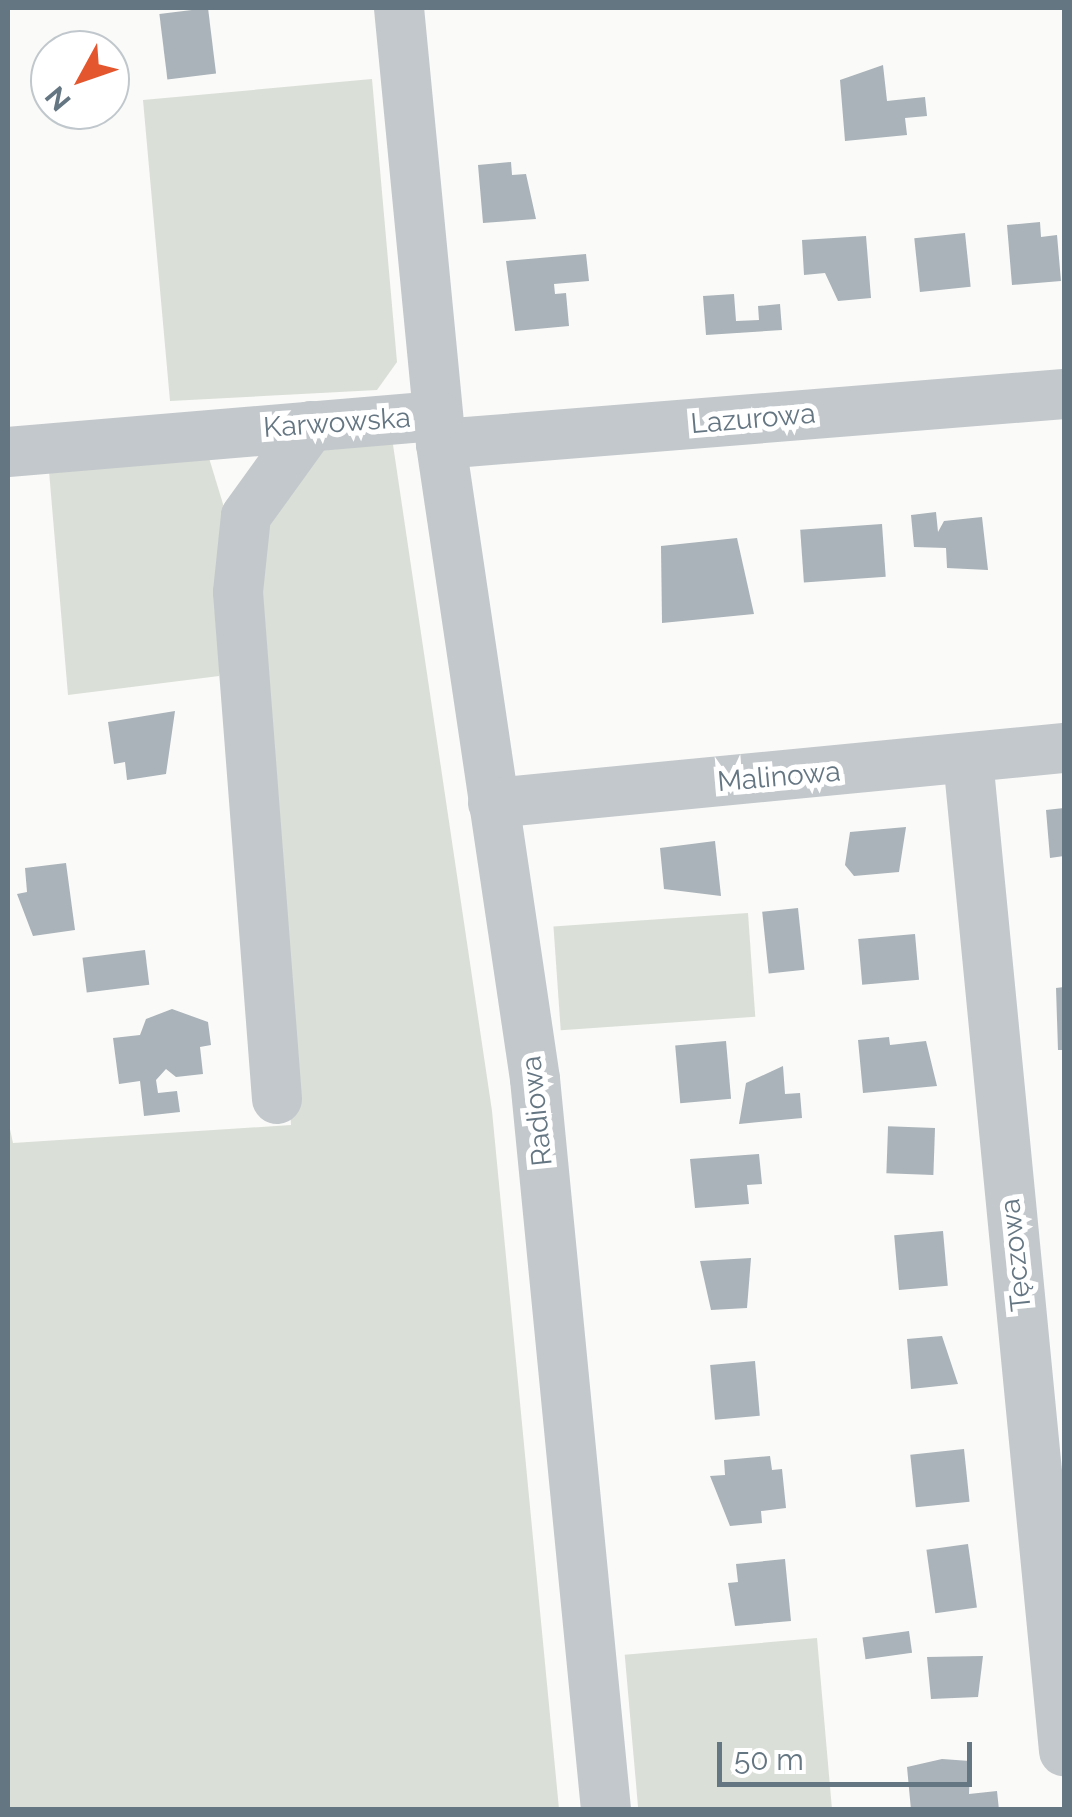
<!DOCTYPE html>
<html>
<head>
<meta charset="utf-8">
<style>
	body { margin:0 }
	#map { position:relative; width:1072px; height:1817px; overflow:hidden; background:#fafaf8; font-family:Raleway,sans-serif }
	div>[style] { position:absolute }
	.green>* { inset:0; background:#dadfd7; transform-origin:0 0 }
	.building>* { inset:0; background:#aab3b9; transform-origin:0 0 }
	.minor>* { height:50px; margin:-25px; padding:0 25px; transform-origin:25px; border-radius:25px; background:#c3c8cc }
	span { translate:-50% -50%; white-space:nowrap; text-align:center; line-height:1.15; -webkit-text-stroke:10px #fff; paint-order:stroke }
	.street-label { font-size:28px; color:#657683 }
	.frame { position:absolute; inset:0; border:10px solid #657683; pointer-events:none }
	.north { position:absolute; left:30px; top:30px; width:100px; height:100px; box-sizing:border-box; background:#fff; border:2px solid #c1c8cd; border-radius:50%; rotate:230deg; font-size:28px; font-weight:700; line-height:40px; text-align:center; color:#657683 }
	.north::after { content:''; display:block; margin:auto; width:35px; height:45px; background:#e4572e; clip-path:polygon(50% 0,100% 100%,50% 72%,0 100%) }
	.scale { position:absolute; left:717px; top:1742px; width:255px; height:45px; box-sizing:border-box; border:5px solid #657683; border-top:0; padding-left:12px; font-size:30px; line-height:35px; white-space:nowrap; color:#657683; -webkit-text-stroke:8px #fff; paint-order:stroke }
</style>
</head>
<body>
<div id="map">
	<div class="green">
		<div style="clip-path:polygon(372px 79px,397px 362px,377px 390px,170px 401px,143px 100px)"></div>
		<div style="clip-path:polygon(392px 438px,492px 1111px,559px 1809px,8px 1809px,8px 1120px,13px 1143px,291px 1125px,251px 553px,311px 446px)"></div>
		<div style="clip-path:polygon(209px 458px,223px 504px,219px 676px,68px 695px,49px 471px)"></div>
		<div style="left:748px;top:913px;width:104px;height:195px;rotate:86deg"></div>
		<div style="left:817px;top:1638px;width:172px;height:193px;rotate:85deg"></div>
	</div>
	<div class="building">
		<div style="left:208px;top:8px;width:66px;height:49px;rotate:83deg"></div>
		<div style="clip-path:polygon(883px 65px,887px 101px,925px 97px,927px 116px,905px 118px,907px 135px,845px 141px,840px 80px)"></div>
		<div style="clip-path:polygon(511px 162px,512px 175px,526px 174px,536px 219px,483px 223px,478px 165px)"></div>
		<div style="clip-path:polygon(1040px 222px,1041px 237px,1057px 235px,1061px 281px,1012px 285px,1007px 225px)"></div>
		<div style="left:965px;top:233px;width:54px;height:51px;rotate:84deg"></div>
		<div style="clip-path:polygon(866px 236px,871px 298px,838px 301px,825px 273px,804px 275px,802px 240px)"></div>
		<div style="clip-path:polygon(586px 254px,589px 281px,554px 284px,555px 294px,566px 293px,569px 326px,515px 331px,506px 261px)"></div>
		<div style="clip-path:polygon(734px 294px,736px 321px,759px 320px,758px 306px,780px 304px,782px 330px,706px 335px,703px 296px)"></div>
		<div style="clip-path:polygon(936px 512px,938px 532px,944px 521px,982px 517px,988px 570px,947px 568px,946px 548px,914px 547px,911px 515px)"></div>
		<div style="left:882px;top:524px;width:53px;height:82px;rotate:86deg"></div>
		<div style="clip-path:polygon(737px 538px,754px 614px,662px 623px,661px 546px)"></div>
		<div style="clip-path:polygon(175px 711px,166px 774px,127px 780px,125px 762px,114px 764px,108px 722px)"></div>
		<div style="clip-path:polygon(1064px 808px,1064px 856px,1050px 858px,1046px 810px)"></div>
		<div style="clip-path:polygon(906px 827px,899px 872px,854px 876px,845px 865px,850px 832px)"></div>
		<div style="clip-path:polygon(715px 841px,721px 896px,664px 889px,660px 848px)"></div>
		<div style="clip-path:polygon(66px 863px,75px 930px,33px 936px,17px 894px,27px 892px,25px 868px)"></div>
		<div style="left:798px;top:908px;width:62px;height:36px;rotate:84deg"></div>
		<div style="left:915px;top:934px;width:46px;height:57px;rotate:85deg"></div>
		<div style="left:145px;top:950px;width:35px;height:63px;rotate:83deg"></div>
		<div style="clip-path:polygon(1064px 987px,1064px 1050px,1058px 1050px,1056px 988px)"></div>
		<div style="clip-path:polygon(172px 1009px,208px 1022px,211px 1045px,200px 1047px,203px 1074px,176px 1077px,166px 1069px,156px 1080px,158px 1093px,177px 1091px,180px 1112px,144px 1116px,140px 1081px,119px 1084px,113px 1038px,140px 1035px,146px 1019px)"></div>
		<div style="clip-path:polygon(889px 1037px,890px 1045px,926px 1041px,937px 1086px,863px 1093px,858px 1040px)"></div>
		<div style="left:726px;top:1041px;width:58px;height:51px;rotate:85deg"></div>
		<div style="clip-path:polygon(783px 1066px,785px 1094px,800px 1093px,802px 1118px,739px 1124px,746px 1083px)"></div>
		<div style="left:935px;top:1128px;width:47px;height:47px;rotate:92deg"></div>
		<div style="clip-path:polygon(759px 1154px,762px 1184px,747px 1185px,749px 1204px,695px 1208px,690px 1159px)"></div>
		<div style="left:943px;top:1231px;width:55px;height:49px;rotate:85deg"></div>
		<div style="clip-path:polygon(751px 1258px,747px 1308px,711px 1310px,700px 1261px)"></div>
		<div style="clip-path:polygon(942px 1336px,958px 1384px,911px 1389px,907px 1339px)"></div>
		<div style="left:755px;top:1361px;width:55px;height:45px;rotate:85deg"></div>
		<div style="left:964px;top:1449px;width:53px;height:54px;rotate:84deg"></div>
		<div style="clip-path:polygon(770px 1456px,772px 1470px,782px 1469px,786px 1508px,761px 1511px,762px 1523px,730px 1526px,710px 1476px,725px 1475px,724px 1460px)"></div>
		<div style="left:968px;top:1544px;width:64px;height:42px;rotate:82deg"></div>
		<div style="clip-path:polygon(785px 1559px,791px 1621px,735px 1626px,728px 1583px,738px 1582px,736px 1564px)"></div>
		<div style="left:909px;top:1631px;width:22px;height:47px;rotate:82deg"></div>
		<div style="clip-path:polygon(983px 1656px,978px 1697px,931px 1699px,927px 1657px)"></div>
		<div style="clip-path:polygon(942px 1759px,970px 1761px,969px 1794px,997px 1791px,999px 1810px,911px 1810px,907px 1767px)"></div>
	</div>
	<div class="minor">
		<div style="left:399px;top:8px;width:438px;rotate:84.5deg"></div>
		<div style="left:441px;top:444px;width:642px;rotate:81.58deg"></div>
		<div style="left:535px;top:1079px;width:734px;rotate:84.45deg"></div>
		<div style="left:441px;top:444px;width:625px;rotate:-4.59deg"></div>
		<div style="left:8px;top:452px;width:431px;rotate:-4.8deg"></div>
		<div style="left:968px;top:759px;width:997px;rotate:84.47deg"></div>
		<div style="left:493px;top:803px;width:574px;rotate:-5.5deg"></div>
		<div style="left:277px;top:1099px;width:508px;rotate:-94.4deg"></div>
		<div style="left:238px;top:592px;width:76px;rotate:-84deg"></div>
		<div style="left:246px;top:516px;width:111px;rotate:-54.2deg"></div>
	</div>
	<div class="street-label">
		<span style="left:753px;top:419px;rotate:-5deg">Lazurowa</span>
		<span style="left:337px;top:423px;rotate:-4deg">Karwowska</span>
		<span style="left:779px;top:777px;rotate:-5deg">Malinowa</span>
		<span style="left:537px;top:1111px;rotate:-96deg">Radiowa</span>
		<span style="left:1016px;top:1255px;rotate:-96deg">Tęczowa</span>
	</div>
	<div class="frame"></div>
	<div class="north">N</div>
	<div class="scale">50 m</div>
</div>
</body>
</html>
